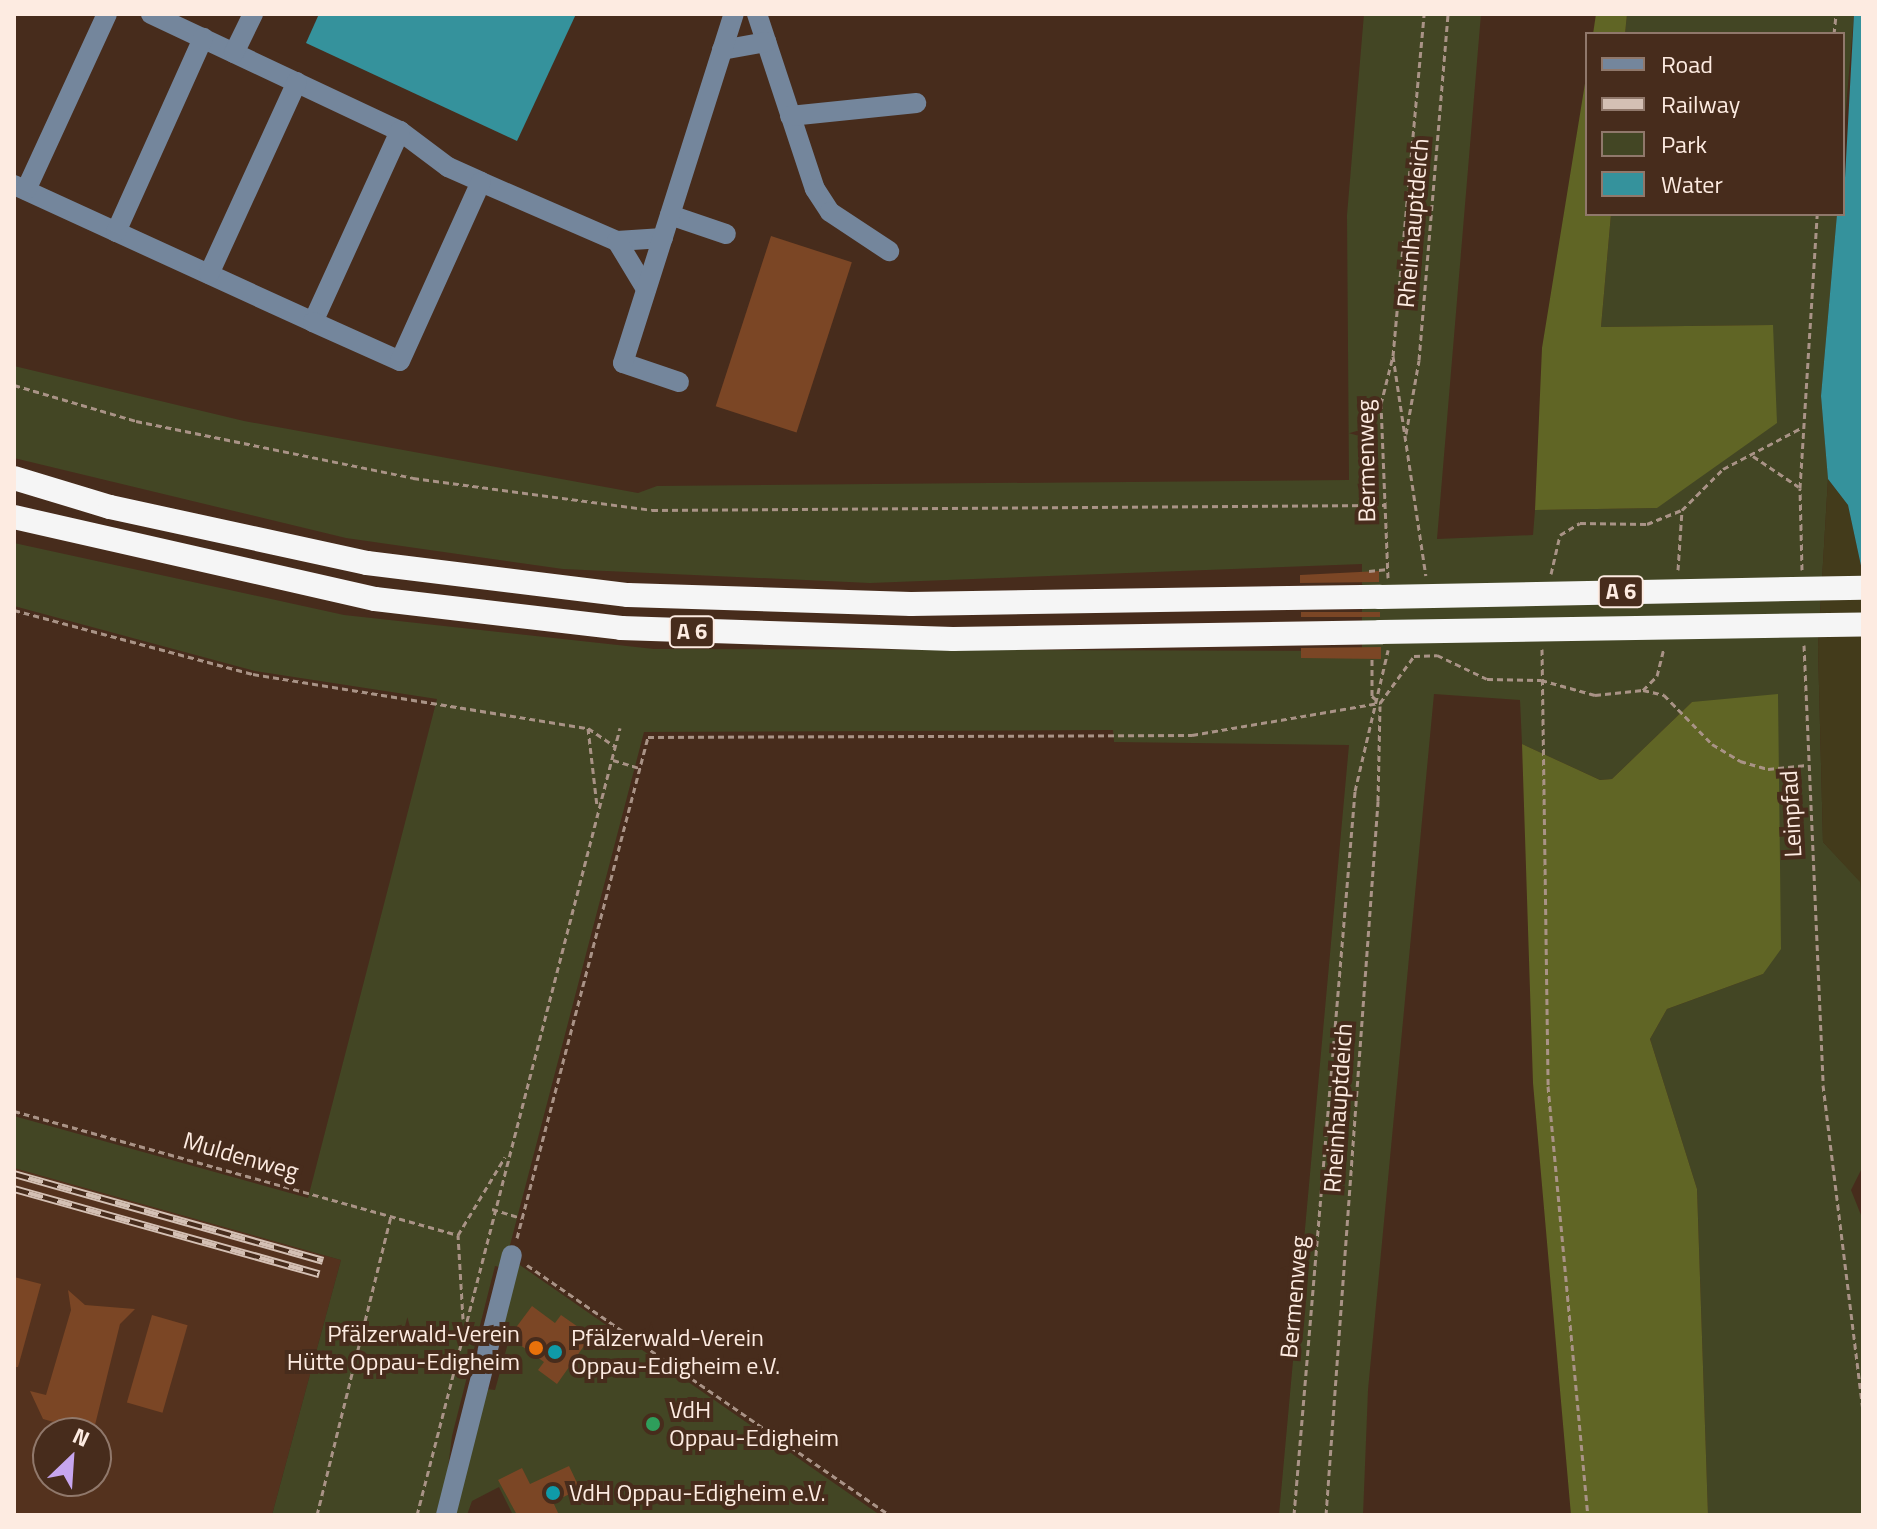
<!DOCTYPE html>
<html>
<head>
<meta charset="utf-8">
<style>
	body { margin:0 }
	#map { position:relative; width:1877px; height:1529px; overflow:hidden; background:#472c1c; font-family:"Titillium Web",sans-serif }
	div>[style] { position:absolute }
	.built>* { inset:0; background:#54321e }
	.green>* { inset:0; background:#434624 }
	.forest>* { inset:0; background:#606525 }
	.sand>* { inset:0; background:#433b1b }
	.water>* { inset:0; background:#35929c }
	.building>* { inset:0; background:#7b4625; transform-origin:0 0 }
	.path>* { height:3px; margin-top:-1.5px; transform-origin:0; background:repeating-linear-gradient(90deg,#a99386 0 6px,transparent 0 10px) }
	.minor>* { height:20px; margin:-10px; padding:0 10px; transform-origin:10px; border-radius:10px; background:#74869c }
	.highway>* { height:24px; margin:-12px; padding:0 12px; transform-origin:12px; border-radius:12px; background:#f5f5f5 }
	.rail>* { height:8px; margin-top:-4px; transform-origin:0; background:repeating-linear-gradient(90deg,#472c1c 0 15px,#d4c0b4 0 30px); box-sizing:border-box; border-block:2px solid #d4c0b4 }
	.highway-bridge>* { height:24px; margin:-12px; padding:0 12px; transform-origin:12px; border-radius:12px; background:#f5f5f5 }
	.dots>* { width:22px; height:22px; translate:-50% -50%; box-sizing:border-box; border:4px solid #472c1c; border-radius:50% }
	span { translate:-50% -50%; white-space:nowrap; text-align:center; line-height:1.15; -webkit-text-stroke:8px #472c1c; paint-order:stroke }
	.shield-label span { padding:2px 6px; background:#472c1c; border:2px solid; border-radius:6px; -webkit-text-stroke-width:0 }
	.shield-label { font-size:22px; color:#fdebe1; font-weight:700 }
	.street-label { font-size:24px; color:#fdebe1 }
	.poi-label { font-size:24px; color:#fdebe1 }
	.right { translate:-100% -50%; text-align:right }
	.left { translate:0 -50%; text-align:left }
	.frame { position:absolute; inset:0; border:16px solid #fdebe1; pointer-events:none }
	.legend { position:absolute; left:1585px; top:32px; width:260px; height:184px; box-sizing:border-box; background:#472c1c; border:2px solid #90786b; margin:0; padding:10px 14px; list-style:none; font-size:24px; color:#fdebe1 }
	.legend li { display:flex; align-items:center; gap:16px; height:40px }
	.legend b { width:40px; border:2px solid #90786b }
	.north { position:absolute; left:32px; top:1417px; width:80px; height:80px; box-sizing:border-box; background:#472c1c; border:2px solid #90786b; border-radius:50%; rotate:25deg; font-size:22px; font-weight:700; line-height:32px; text-align:center; color:#fdebe1 }
	.north::after { content:''; display:block; margin:auto; width:28px; height:36px; background:#c7a6ef; clip-path:polygon(50% 0,100% 100%,50% 72%,0 100%) }
</style>
</head>
<body>
<div id="map">
	<div class="built">
		<div style="clip-path:polygon(evenodd,14px 1168px,341px 1260px,272px 1515px,14px 1515px,14px 1168px,48px 1433px,96px 1433px,96px 1481px,48px 1481px,48px 1433px)"></div>
	</div>
	<div class="green">
		<div style="clip-path:polygon(1364px 14px,1481px 14px,1437px 539px,1533px 535px,1535px 510px,1657px 508px,1773px 325px,1601px 327px,1611px 214px,1837px 214px,1821px 396px,1828px 479px,1818px 647px,1823px 842px,1861px 882px,1863px 909px,1863px 1166px,1851px 1190px,1863px 1220px,1863px 1515px,1708px 1515px,1697px 1189px,1650px 1039px,1667px 1009px,1763px 974px,1692px 702px,1612px 779px,1600px 780px,1522px 744px,1520px 700px,1434px 694px,1368px 1390px,1363px 1515px,1279px 1515px,1349px 745px,1114px 742px,1113px 730px,644px 732px,504px 1268px,495px 1266px,452px 1436px,442px 1515px,272px 1515px,341px 1260px,14px 1168px,14px 1116px,308px 1198px,437px 699px,255px 671px,14px 606px,14px 543px,344px 615px,654px 649px,1362px 651px,1362px 564px,870px 583px,563px 569px,346px 538px,14px 458px,14px 366px,244px 421px,638px 493px,657px 486px,1349px 480px,1347px 215px)"></div>
		<div style="clip-path:polygon(1627px 14px,1854px 14px,1843px 143px,1843px 34px,1625px 34px)"></div>
		<div style="clip-path:polygon(514px 1261px,880px 1515px,513px 1515px,499px 1487px,472px 1501px,467px 1515px,453px 1515px,487px 1389px,495px 1390px,508px 1343px,494px 1339px)"></div>
	</div>
	<div class="forest">
		<div style="clip-path:polygon(1596px 14px,1627px 14px,1625px 34px,1593px 34px)"></div>
		<div style="clip-path:polygon(1587px 71px,1587px 214px,1611px 214px,1601px 327px,1773px 325px,1777px 423px,1657px 508px,1535px 510px,1542px 348px)"></div>
		<div style="clip-path:polygon(1778px 694px,1781px 949px,1763px 974px,1667px 1009px,1650px 1039px,1697px 1189px,1708px 1515px,1571px 1515px,1533px 1083px,1522px 744px,1600px 780px,1612px 779px,1692px 702px)"></div>
	</div>
	<div class="sand">
		<div style="clip-path:polygon(1828px 479px,1848px 505px,1863px 575px,1863px 909px,1860px 882px,1823px 842px,1818px 647px)"></div>
	</div>
	<div class="water">
		<div style="clip-path:polygon(319px 14px,576px 14px,517px 141px,306px 43px)"></div>
		<div style="clip-path:polygon(1854px 14px,1863px 14px,1863px 575px,1848px 505px,1828px 479px,1821px 396px,1837px 214px,1843px 214px)"></div>
	</div>
	<div class="building">
		<div style="left:771px;top:236px;width:85px;height:179px;rotate:18deg"></div>
		<div style="clip-path:polygon(1379px 571px,1379px 582px,1300px 583px,1300px 575px)"></div>
		<div style="left:1380px;top:612px;width:5px;height:79px;rotate:90deg"></div>
		<div style="clip-path:polygon(1381px 647px,1381px 659px,1301px 658px,1301px 648px)"></div>
		<div style="clip-path:polygon(14px 1277px,41px 1284px,18px 1367px,14px 1367px)"></div>
		<div style="clip-path:polygon(68px 1290px,85px 1305px,135px 1309px,120px 1324px,93px 1433px,43px 1419px,30px 1391px,46px 1395px,71px 1310px)"></div>
		<div style="clip-path:polygon(532px 1306px,555px 1323px,561px 1315px,591px 1336px,557px 1384px,538px 1370px,544px 1362px,509px 1337px)"></div>
		<div style="left:152px;top:1315px;width:37px;height:91px;rotate:16deg"></div>
		<div style="clip-path:polygon(569px 1466px,580px 1489px,553px 1502px,559px 1515px,517px 1515px,498px 1480px,522px 1468px,530px 1484px)"></div>
	</div>
	<div class="path">
		<div style="left:1834px;top:34px;width:20px;rotate:-84deg"></div>
		<div style="left:1393px;top:356px;width:222px;rotate:81.5deg"></div>
		<div style="left:14px;top:385px;width:127px;rotate:16.4deg"></div>
		<div style="left:136px;top:421px;width:283px;rotate:11.6deg"></div>
		<div style="left:413px;top:478px;width:241px;rotate:7.6deg"></div>
		<div style="left:652px;top:510px;width:732px;rotate:-0.39deg"></div>
		<div style="left:1406px;top:434px;width:75px;rotate:-80deg"></div>
		<div style="left:1419px;top:360px;width:347px;rotate:-85.2deg"></div>
		<div style="left:1753px;top:456px;width:55px;rotate:34deg"></div>
		<div style="left:1678px;top:570px;width:60px;rotate:-86.2deg"></div>
		<div style="left:1682px;top:510px;width:58px;rotate:-45deg"></div>
		<div style="left:1723px;top:469px;width:90px;rotate:-27.7deg"></div>
		<div style="left:1802px;top:570px;width:82px;rotate:-91.4deg"></div>
		<div style="left:1800px;top:488px;width:275px;rotate:-86.4deg"></div>
		<div style="left:1369px;top:571px;width:19px;rotate:-6deg"></div>
		<div style="left:1551px;top:574px;width:40px;rotate:-77deg"></div>
		<div style="left:1560px;top:535px;width:23px;rotate:-31deg"></div>
		<div style="left:1580px;top:523px;width:67px;rotate:0.9deg"></div>
		<div style="left:1647px;top:524px;width:38px;rotate:-22deg"></div>
		<div style="left:1388px;top:578px;width:174px;rotate:-92.3deg"></div>
		<div style="left:1381px;top:404px;width:49px;rotate:-76deg"></div>
		<div style="left:1393px;top:356px;width:343px;rotate:-84.8deg"></div>
		<div style="left:14px;top:610px;width:247px;rotate:15deg"></div>
		<div style="left:253px;top:674px;width:339px;rotate:9.2deg"></div>
		<div style="left:588px;top:728px;width:32px;rotate:34deg"></div>
		<div style="left:1804px;top:645px;width:440px;rotate:87.5deg"></div>
		<div style="left:1823px;top:1085px;width:327px;rotate:83deg"></div>
		<div style="left:1542px;top:649px;width:437px;rotate:89.2deg"></div>
		<div style="left:1548px;top:1086px;width:431px;rotate:84.7deg"></div>
		<div style="left:1372px;top:659px;width:37px;rotate:90deg"></div>
		<div style="left:1372px;top:696px;width:11px;rotate:41deg"></div>
		<div style="left:1643px;top:690px;width:20px;rotate:-45deg"></div>
		<div style="left:1657px;top:676px;width:29px;rotate:-76deg"></div>
		<div style="left:588px;top:728px;width:79px;rotate:83.4deg"></div>
		<div style="left:613px;top:760px;width:28px;rotate:17deg"></div>
		<div style="left:14px;top:1111px;width:461px;rotate:15.6deg"></div>
		<div style="left:492px;top:1209px;width:31px;rotate:17deg"></div>
		<div style="left:517px;top:1238px;width:518px;rotate:-75.35deg"></div>
		<div style="left:648px;top:737px;width:544px;rotate:-0.21deg"></div>
		<div style="left:1192px;top:735px;width:191px;rotate:-9.7deg"></div>
		<div style="left:1380px;top:703px;width:58px;rotate:-54.1deg"></div>
		<div style="left:1414px;top:656px;width:23px;rotate:-2deg"></div>
		<div style="left:1437px;top:655px;width:55px;rotate:25.6deg"></div>
		<div style="left:1487px;top:679px;width:54px;rotate:1.1deg"></div>
		<div style="left:1541px;top:680px;width:56px;rotate:15.5deg"></div>
		<div style="left:1595px;top:695px;width:48px;rotate:-5.9deg"></div>
		<div style="left:1643px;top:690px;width:22px;rotate:13deg"></div>
		<div style="left:1664px;top:695px;width:69px;rotate:45.6deg"></div>
		<div style="left:1712px;top:744px;width:33px;rotate:31deg"></div>
		<div style="left:1740px;top:761px;width:29px;rotate:16deg"></div>
		<div style="left:1768px;top:769px;width:39px;rotate:-6deg"></div>
		<div style="left:527px;top:1265px;width:440px;rotate:34.6deg"></div>
		<div style="left:463px;top:1319px;width:84px;rotate:-93.4deg"></div>
		<div style="left:458px;top:1235px;width:91px;rotate:-58.9deg"></div>
		<div style="left:317px;top:1515px;width:307px;rotate:-76.1deg"></div>
		<div style="left:417px;top:1515px;width:813px;rotate:-75.54deg"></div>
		<div style="left:1294px;top:1515px;width:727px;rotate:-85.18deg"></div>
		<div style="left:1355px;top:791px;width:145px;rotate:-76.8deg"></div>
		<div style="left:1326px;top:1515px;width:716px;rotate:-85.83deg"></div>
		<div style="left:1378px;top:801px;width:95px;rotate:-88.8deg"></div>
	</div>
	<div class="minor">
		<div style="left:151px;top:14px;width:275px;rotate:25.2deg"></div>
		<div style="left:400px;top:131px;width:60px;rotate:36.9deg"></div>
		<div style="left:448px;top:167px;width:36px;rotate:24deg"></div>
		<div style="left:481px;top:182px;width:148px;rotate:23.5deg"></div>
		<div style="left:617px;top:241px;width:46px;rotate:-3.7deg"></div>
		<div style="left:757px;top:14px;width:184px;rotate:71.7deg"></div>
		<div style="left:815px;top:189px;width:27px;rotate:57deg"></div>
		<div style="left:830px;top:212px;width:71px;rotate:33.5deg"></div>
		<div style="left:722px;top:50px;width:45px;rotate:-10.3deg"></div>
		<div style="left:234px;top:53px;width:43px;rotate:-64deg"></div>
		<div style="left:790px;top:116px;width:127px;rotate:-5.9deg"></div>
		<div style="left:14px;top:185px;width:329px;rotate:24.6deg"></div>
		<div style="left:313px;top:322px;width:210px;rotate:-65.5deg"></div>
		<div style="left:26px;top:190px;width:194px;rotate:-65.3deg"></div>
		<div style="left:670px;top:215px;width:59px;rotate:18.7deg"></div>
		<div style="left:116px;top:232px;width:213px;rotate:-65.8deg"></div>
		<div style="left:617px;top:241px;width:56px;rotate:58.9deg"></div>
		<div style="left:209px;top:274px;width:211px;rotate:-65.4deg"></div>
		<div style="left:313px;top:322px;width:95px;rotate:24.1deg"></div>
		<div style="left:400px;top:361px;width:196px;rotate:-65.7deg"></div>
		<div style="left:679px;top:382px;width:59px;rotate:-161.3deg"></div>
		<div style="left:623px;top:363px;width:366px;rotate:-72.4deg"></div>
		<div style="left:446px;top:1515px;width:268px;rotate:-75.8deg"></div>
	</div>
	<div class="highway">
		<div style="left:14px;top:478px;width:100px;rotate:16.8deg"></div>
		<div style="left:110px;top:507px;width:263px;rotate:12.3deg"></div>
		<div style="left:367px;top:563px;width:263px;rotate:7deg"></div>
		<div style="left:628px;top:595px;width:283px;rotate:1.8deg"></div>
		<div style="left:911px;top:604px;width:469px;rotate:-0.9deg"></div>
		<div style="left:14px;top:517px;width:370px;rotate:12.8deg"></div>
		<div style="left:375px;top:599px;width:248px;rotate:6.7deg"></div>
		<div style="left:621px;top:628px;width:332px;rotate:1.9deg"></div>
		<div style="left:953px;top:639px;width:427px;rotate:-0.9deg"></div>
	</div>
	<div class="rail">
		<div style="left:14px;top:1174px;width:321px;rotate:15.7deg"></div>
		<div style="left:14px;top:1189px;width:317px;rotate:15.6deg"></div>
	</div>
	<div class="highway-bridge">
		<div style="left:1380px;top:597px;width:483px;rotate:-1.1deg"></div>
		<div style="left:1380px;top:632px;width:483px;rotate:-0.9deg"></div>
	</div>
	<div class="dots">
		<div style="left:536px;top:1348px;background:#e8710a"></div>
		<div style="left:555px;top:1352px;background:#0f9aa8"></div>
		<div style="left:653px;top:1424px;background:#2e9e5b"></div>
		<div style="left:553px;top:1493px;background:#0f9aa8"></div>
	</div>
	<div class="shield-label">
		<span style="left:1621px;top:592px">A 6</span>
		<span style="left:692px;top:632px">A 6</span>
	</div>
	<div class="street-label">
		<span style="left:1413px;top:223px;rotate:-85deg">Rheinhauptdeich</span>
		<span style="left:1366px;top:461px;rotate:-91deg">Bermenweg</span>
		<span style="left:1791px;top:814px;rotate:-93deg">Leinpfad</span>
		<span style="left:1338px;top:1108px;rotate:-86deg">Rheinhauptdeich</span>
		<span style="left:241px;top:1156px;rotate:16deg">Muldenweg</span>
		<span style="left:1294px;top:1297px;rotate:-85deg">Bermenweg</span>
	</div>
	<div class="poi-label">
		<span class="right" style="left:520px;top:1348px">Pfälzerwald-Verein<br>Hütte Oppau-Edigheim</span>
		<span class="left" style="left:571px;top:1352px">Pfälzerwald-Verein<br>Oppau-Edigheim e.V.</span>
		<span class="left" style="left:669px;top:1424px">VdH<br>Oppau-Edigheim</span>
		<span class="left" style="left:569px;top:1493px">VdH Oppau-Edigheim e.V.</span>
	</div>
	<div class="frame"></div>
	<ul class="legend">
	<li><b style="height:10px;background:#74869c"></b>Road</li>
	<li><b style="height:10px;background:#d4c0b4"></b>Railway</li>
	<li><b style="height:22px;background:#434624"></b>Park</li>
	<li><b style="height:22px;background:#35929c"></b>Water</li>
	</ul>
	<div class="north">N</div>
</div>
</body>
</html>
